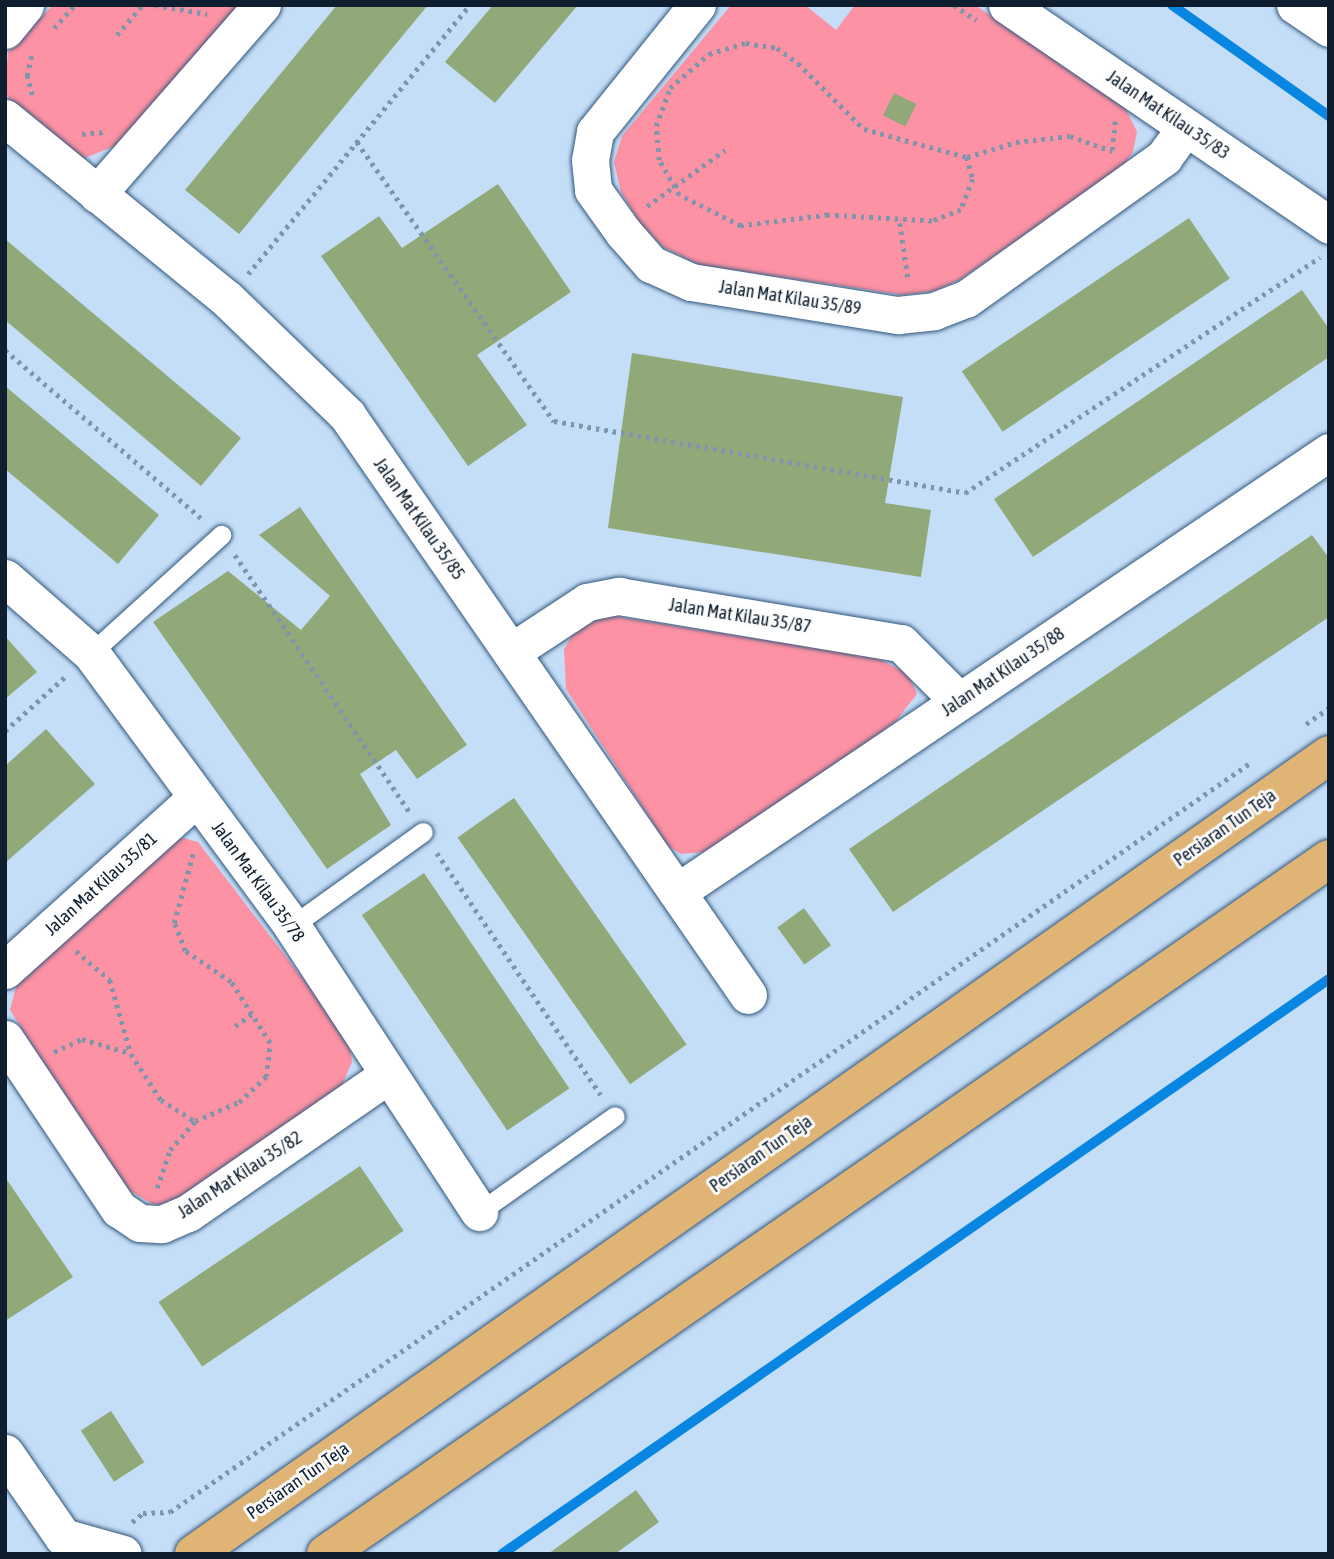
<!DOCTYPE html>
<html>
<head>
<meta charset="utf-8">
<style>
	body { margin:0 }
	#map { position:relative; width:1334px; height:1559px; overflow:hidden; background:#c5def8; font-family:"Asap Condensed",sans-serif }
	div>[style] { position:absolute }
	.green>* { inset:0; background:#fd92a4 }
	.stream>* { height:10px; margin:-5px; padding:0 5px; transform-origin:5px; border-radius:5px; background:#0986e1 }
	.building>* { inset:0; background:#91a978; transform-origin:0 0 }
	.path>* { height:4.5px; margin-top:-2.25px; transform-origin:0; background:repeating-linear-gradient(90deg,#7f95ab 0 3.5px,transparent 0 8.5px) }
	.roads { filter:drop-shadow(0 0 2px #31577b) drop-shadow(0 0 2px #31577b) }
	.service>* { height:19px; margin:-9.5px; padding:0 9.5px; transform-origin:9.5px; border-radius:9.5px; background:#fff }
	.minor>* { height:37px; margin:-18.5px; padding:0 18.5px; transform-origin:18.5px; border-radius:18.5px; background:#fff }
	.primary>* { height:38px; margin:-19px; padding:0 19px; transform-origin:19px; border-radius:19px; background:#dfb475 }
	span { translate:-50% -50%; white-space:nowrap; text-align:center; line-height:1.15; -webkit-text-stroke:6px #fcfcfc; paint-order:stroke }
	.street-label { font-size:18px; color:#0e1e2e }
	.frame { position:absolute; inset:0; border:7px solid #0e1e2e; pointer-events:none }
</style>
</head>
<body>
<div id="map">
	<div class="green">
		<div style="clip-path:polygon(53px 5px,243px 5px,117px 145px,85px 158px,69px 155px,11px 104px,5px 90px,8px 52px)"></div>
		<div style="clip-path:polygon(731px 5px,805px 5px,836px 30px,855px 5px,975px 5px,1126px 109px,1137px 132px,1133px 152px,1122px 167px,961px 279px,934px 291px,903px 295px,700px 265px,663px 247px,641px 225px,621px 192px,614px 162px,622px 136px)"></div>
		<div style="clip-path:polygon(606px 615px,875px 657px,908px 674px,917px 694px,895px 722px,718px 851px,681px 854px,667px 845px,566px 689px,564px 649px,574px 632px)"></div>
		<div style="clip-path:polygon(183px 838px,198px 842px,349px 1039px,352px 1062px,341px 1087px,173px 1202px,154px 1205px,120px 1185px,10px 1010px,17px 983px,167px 844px)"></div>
	</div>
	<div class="stream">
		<div style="left:1172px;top:5px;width:192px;rotate:35.3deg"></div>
		<div style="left:502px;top:1554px;width:1007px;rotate:-34.81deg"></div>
	</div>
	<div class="building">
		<div style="clip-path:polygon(337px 5px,428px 5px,239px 234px,185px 190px)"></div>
		<div style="clip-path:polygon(493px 5px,578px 5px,495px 103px,445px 62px)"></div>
		<div style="left:894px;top:93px;width:25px;height:25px;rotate:26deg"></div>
		<div style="clip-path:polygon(498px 184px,571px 292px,477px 355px,527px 425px,468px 466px,321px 256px,379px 216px,402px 248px)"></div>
		<div style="left:1189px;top:218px;width:73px;height:274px;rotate:56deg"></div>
		<div style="clip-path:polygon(5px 239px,241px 438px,201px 486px,5px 320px)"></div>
		<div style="clip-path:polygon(1302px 290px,1329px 329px,1329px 357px,1033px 557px,994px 499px)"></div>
		<div style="clip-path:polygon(632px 353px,903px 397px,885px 503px,931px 510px,921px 577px,608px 528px)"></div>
		<div style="clip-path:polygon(5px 386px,159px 515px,118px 564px,5px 469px)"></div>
		<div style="clip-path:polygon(300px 507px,467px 745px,417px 779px,396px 750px,360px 774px,391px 825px,327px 869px,153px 622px,228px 571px,301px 630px,330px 596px,259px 535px)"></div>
		<div style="clip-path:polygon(1312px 535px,1329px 558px,1329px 617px,893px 912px,849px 849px)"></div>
		<div style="clip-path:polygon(5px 636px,37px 672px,5px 699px)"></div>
		<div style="clip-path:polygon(46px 729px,95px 784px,5px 863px,5px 766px)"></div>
		<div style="left:514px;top:798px;width:301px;height:69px;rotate:55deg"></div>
		<div style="left:424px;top:873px;width:260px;height:75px;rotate:56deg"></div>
		<div style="left:804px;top:908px;width:46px;height:33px;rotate:54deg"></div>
		<div style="left:360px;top:1166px;width:78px;height:243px;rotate:56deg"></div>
		<div style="clip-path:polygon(5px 1177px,73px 1277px,5px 1321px)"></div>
		<div style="left:111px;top:1411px;width:61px;height:36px;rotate:57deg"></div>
		<div style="clip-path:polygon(636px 1490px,659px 1522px,615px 1554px,548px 1554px)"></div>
	</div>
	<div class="path">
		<div style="left:155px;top:5px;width:53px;rotate:9.8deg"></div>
		<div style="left:954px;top:5px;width:27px;rotate:34deg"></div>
		<div style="left:54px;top:28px;width:31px;rotate:-48deg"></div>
		<div style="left:117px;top:35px;width:39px;rotate:-50deg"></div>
		<div style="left:746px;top:43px;width:31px;rotate:9deg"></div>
		<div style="left:777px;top:48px;width:26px;rotate:36deg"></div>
		<div style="left:798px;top:63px;width:93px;rotate:45deg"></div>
		<div style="left:864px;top:129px;width:107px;rotate:15.2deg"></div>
		<div style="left:967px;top:157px;width:23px;rotate:75deg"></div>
		<div style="left:973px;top:179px;width:33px;rotate:111deg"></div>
		<div style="left:961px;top:210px;width:31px;rotate:159deg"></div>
		<div style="left:932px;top:221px;width:104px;rotate:-176.7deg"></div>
		<div style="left:828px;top:215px;width:88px;rotate:172.8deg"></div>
		<div style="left:741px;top:226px;width:69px;rotate:-153.4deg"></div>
		<div style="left:679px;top:195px;width:40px;rotate:-119.7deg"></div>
		<div style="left:659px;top:160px;width:34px;rotate:-95deg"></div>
		<div style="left:656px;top:126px;width:40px;rotate:-69.8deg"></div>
		<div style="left:670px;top:88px;width:52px;rotate:-41.1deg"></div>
		<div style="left:709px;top:54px;width:39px;rotate:-17deg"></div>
		<div style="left:32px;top:95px;width:20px;rotate:-105deg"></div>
		<div style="left:27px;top:76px;width:24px;rotate:-78deg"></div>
		<div style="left:82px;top:134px;width:22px;rotate:-5deg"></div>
		<div style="left:357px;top:142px;width:342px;rotate:54.8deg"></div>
		<div style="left:554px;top:421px;width:417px;rotate:9.9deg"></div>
		<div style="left:965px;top:493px;width:426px;rotate:-33.6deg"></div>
		<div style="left:1112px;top:150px;width:29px;rotate:-84deg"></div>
		<div style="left:967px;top:157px;width:51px;rotate:-17deg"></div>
		<div style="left:1016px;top:142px;width:54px;rotate:-6.3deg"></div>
		<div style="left:1070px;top:136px;width:45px;rotate:19.7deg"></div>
		<div style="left:647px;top:206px;width:96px;rotate:-35.7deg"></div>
		<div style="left:900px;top:223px;width:56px;rotate:81.7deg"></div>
		<div style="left:248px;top:274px;width:349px;rotate:-50.5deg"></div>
		<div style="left:5px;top:350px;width:258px;rotate:40.6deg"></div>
		<div style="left:235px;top:555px;width:310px;rotate:55.8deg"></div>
		<div style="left:1306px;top:724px;width:28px;rotate:-35deg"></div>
		<div style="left:5px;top:731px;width:84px;rotate:-42.1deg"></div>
		<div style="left:437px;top:853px;width:292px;rotate:55.9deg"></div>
		<div style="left:76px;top:951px;width:45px;rotate:40.5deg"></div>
		<div style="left:110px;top:980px;width:77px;rotate:74.2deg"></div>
		<div style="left:131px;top:1054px;width:55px;rotate:56.9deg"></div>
		<div style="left:161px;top:1100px;width:40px;rotate:32deg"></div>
		<div style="left:195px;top:1121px;width:48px;rotate:-23.4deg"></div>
		<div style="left:239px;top:1102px;width:37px;rotate:-43deg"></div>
		<div style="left:266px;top:1077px;width:34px;rotate:-83deg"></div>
		<div style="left:270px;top:1043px;width:72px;rotate:-122.6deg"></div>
		<div style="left:231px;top:982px;width:55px;rotate:-146deg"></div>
		<div style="left:185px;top:951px;width:30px;rotate:-111deg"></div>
		<div style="left:174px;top:923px;width:76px;rotate:-74.7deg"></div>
		<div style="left:235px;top:1026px;width:24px;rotate:-35deg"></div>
		<div style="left:54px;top:1052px;width:31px;rotate:-25deg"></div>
		<div style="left:82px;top:1039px;width:50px;rotate:16.3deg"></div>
		<div style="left:157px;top:1188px;width:40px;rotate:-71.1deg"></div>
		<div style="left:170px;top:1150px;width:38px;rotate:-49deg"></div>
		<div style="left:132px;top:1522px;width:14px;rotate:-39deg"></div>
		<div style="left:143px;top:1513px;width:27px;rotate:-2deg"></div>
		<div style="left:170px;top:1512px;width:1314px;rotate:-34.74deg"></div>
	</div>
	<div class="roads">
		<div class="service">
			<div style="left:91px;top:653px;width:176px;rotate:-42.2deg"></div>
			<div style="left:292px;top:926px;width:161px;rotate:-35.7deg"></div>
			<div style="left:479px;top:1212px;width:166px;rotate:-35.2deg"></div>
		</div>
		<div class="minor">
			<div style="left:697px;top:5px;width:163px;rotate:128.8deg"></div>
			<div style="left:595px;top:132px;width:28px;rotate:100deg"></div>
			<div style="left:590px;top:160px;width:30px;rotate:84deg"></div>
			<div style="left:593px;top:190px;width:52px;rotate:54.5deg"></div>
			<div style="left:623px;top:232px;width:43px;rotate:48.8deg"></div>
			<div style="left:651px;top:264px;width:44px;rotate:24.2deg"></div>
			<div style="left:691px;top:282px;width:210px;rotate:9.1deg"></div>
			<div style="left:898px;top:315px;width:36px;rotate:-6deg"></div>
			<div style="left:934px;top:311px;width:34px;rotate:-21deg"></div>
			<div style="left:966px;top:299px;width:244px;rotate:-35.6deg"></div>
			<div style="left:1164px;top:157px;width:36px;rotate:-54deg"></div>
			<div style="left:1007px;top:5px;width:390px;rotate:34.3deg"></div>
			<div style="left:1295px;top:5px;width:41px;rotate:34.1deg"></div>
			<div style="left:5px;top:30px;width:32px;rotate:-51deg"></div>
			<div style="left:5px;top:118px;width:286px;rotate:39.2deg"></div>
			<div style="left:227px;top:299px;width:167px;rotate:44deg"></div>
			<div style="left:347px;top:415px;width:705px;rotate:55.34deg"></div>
			<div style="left:97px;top:194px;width:251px;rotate:-48.9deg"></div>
			<div style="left:5px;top:578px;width:114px;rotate:41.1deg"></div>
			<div style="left:91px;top:653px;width:339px;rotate:53.6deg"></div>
			<div style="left:292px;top:926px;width:342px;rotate:56.8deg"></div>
			<div style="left:511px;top:652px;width:91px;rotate:-33.3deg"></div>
			<div style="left:587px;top:602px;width:33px;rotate:-11deg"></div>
			<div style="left:619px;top:596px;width:286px;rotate:9.5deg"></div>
			<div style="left:901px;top:643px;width:82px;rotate:45deg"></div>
			<div style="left:677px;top:892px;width:787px;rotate:-34.01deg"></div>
			<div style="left:5px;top:970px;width:257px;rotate:-42deg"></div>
			<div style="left:5px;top:1039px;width:205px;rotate:56.2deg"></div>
			<div style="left:119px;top:1209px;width:25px;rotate:34deg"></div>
			<div style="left:140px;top:1223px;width:22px;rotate:3deg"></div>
			<div style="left:162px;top:1224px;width:28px;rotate:-23deg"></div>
			<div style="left:188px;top:1213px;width:239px;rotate:-34.6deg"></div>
			<div style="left:5px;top:1453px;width:102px;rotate:55.4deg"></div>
			<div style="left:63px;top:1537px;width:62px;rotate:15.8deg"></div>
		</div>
		<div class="primary">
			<div style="left:194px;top:1554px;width:1388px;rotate:-35.14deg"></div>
			<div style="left:326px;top:1554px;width:1220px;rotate:-34.72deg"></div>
		</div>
	</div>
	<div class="street-label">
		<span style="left:1168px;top:115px;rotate:34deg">Jalan Mat Kilau 35/83</span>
		<span style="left:790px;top:298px;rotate:9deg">Jalan Mat Kilau 35/89</span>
		<span style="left:419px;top:519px;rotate:55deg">Jalan Mat Kilau 35/85</span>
		<span style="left:740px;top:616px;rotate:9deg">Jalan Mat Kilau 35/87</span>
		<span style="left:1003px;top:672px;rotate:-34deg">Jalan Mat Kilau 35/88</span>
		<span style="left:1225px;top:828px;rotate:-35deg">Persiaran Tun Teja</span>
		<span style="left:258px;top:882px;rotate:54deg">Jalan Mat Kilau 35/78</span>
		<span style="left:101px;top:884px;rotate:-42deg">Jalan Mat Kilau 35/81</span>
		<span style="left:761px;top:1154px;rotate:-35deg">Persiaran Tun Teja</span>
		<span style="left:240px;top:1175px;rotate:-33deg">Jalan Mat Kilau 35/82</span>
		<span style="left:298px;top:1481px;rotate:-35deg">Persiaran Tun Teja</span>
	</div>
	<div class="frame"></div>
</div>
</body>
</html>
